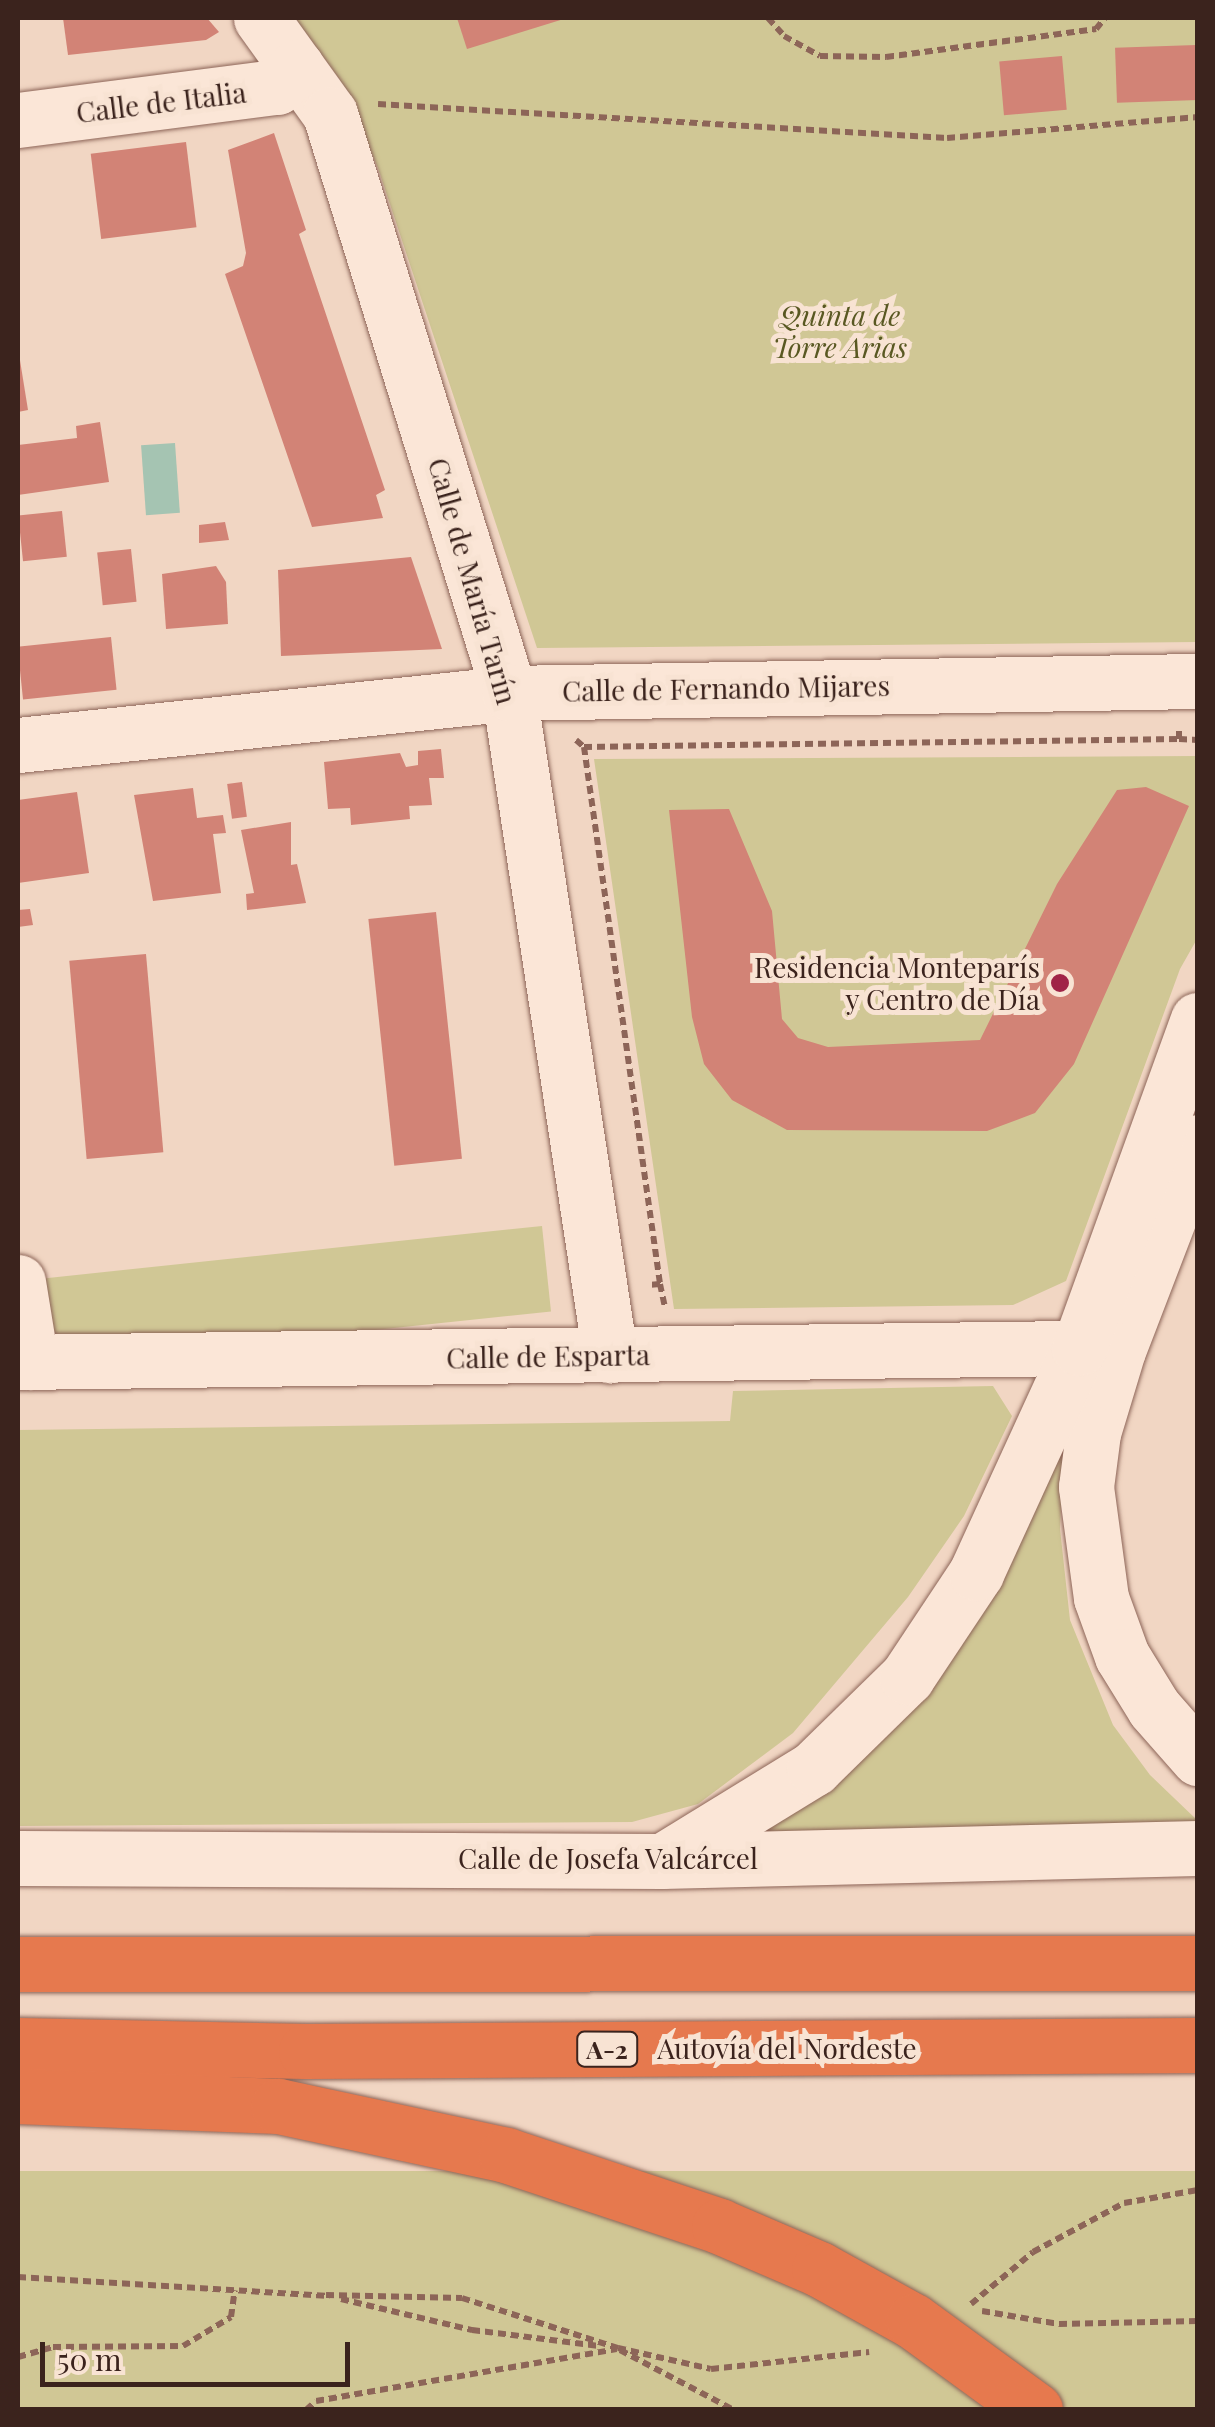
<!DOCTYPE html>
<html>
<head>
<meta charset="utf-8">
<style>
	body { margin:0 }
	#map { position:relative; width:1215px; height:2427px; overflow:hidden; background:#f1d6c3; font-family:"Playfair Display",serif }
	div>[style] { position:absolute }
	.green>* { inset:0; background:#d0c795; transform-origin:0 0 }
	.water>* { inset:0; background:#a5c4b2; transform-origin:0 0 }
	.building>* { inset:0; background:#d28376; transform-origin:0 0 }
	.path>* { height:6px; margin-top:-3px; transform-origin:0; background:repeating-linear-gradient(90deg,#8d6558 0 8px,transparent 0 13px) }
	.roads { filter:drop-shadow(0 0 2px #8d6558) drop-shadow(0 0 2px #8d6558) }
	.minor>* { height:55px; margin:-27.5px; padding:0 27.5px; transform-origin:27.5px; border-radius:27.5px; background:#fbe6d7 }
	.highway>* { height:55px; margin:-27.5px; padding:0 27.5px; transform-origin:27.5px; border-radius:27.5px; background:#e6794e }
	.dots>* { width:28px; height:28px; translate:-50% -50%; box-sizing:border-box; border:5px solid #f8e3d3; border-radius:50% }
	span { translate:-50% -50%; white-space:nowrap; text-align:center; line-height:1.15; -webkit-text-stroke:10px #f8e3d3; paint-order:stroke }
	.shield-label span { padding:2px 8px; background:#f8e3d3; border:2px solid; border-radius:8px; -webkit-text-stroke-width:0 }
	.shield-label { font-size:25px; color:#3b231d; font-weight:700 }
	.street-label { font-size:28px; color:#3b231d }
	.park-label { font-size:28px; color:#595822; font-style:italic }
	.poi-label { font-size:28px; color:#3b231d }
	.right { translate:-100% -50%; text-align:right }
	.frame { position:absolute; inset:0; border:20px solid #3b231d; pointer-events:none }
	.scale { position:absolute; left:40px; top:2342px; width:310px; height:45px; box-sizing:border-box; border:5px solid #3b231d; border-top:0; padding-left:12px; font-size:30px; line-height:35px; white-space:nowrap; color:#3b231d; -webkit-text-stroke:8px #f8e3d3; paint-order:stroke }
</style>
</head>
<body>
<div id="map">
	<div class="green">
		<div style="clip-path:polygon(295px 18px,1197px 18px,1197px 642px,537px 648px,378px 168px,340px 80px)"></div>
		<div style="clip-path:polygon(1197px 756px,1197px 939px,1180px 969px,1066px 1281px,1013px 1305px,674px 1309px,594px 759px)"></div>
		<div style="left:542px;top:1226px;width:86px;height:499px;rotate:84deg"></div>
		<div style="clip-path:polygon(993px 1386px,1012px 1416px,964px 1516px,908px 1597px,793px 1733px,698px 1804px,632px 1822px,18px 1826px,18px 1430px,730px 1421px,733px 1391px)"></div>
		<div style="clip-path:polygon(1064px 1428px,1060px 1529px,1070px 1620px,1113px 1725px,1150px 1775px,1197px 1820px,1197px 1837px,761px 1835px,877px 1741px)"></div>
		<div style="left:18px;top:2171px;width:1179px;height:239px"></div>
	</div>
	<div class="water">
		<div style="left:175px;top:443px;width:70px;height:34px;rotate:86deg"></div>
	</div>
	<div class="building">
		<div style="clip-path:polygon(63px 18px,207px 18px,219px 32px,206px 40px,68px 55px)"></div>
		<div style="clip-path:polygon(457px 18px,567px 18px,467px 49px)"></div>
		<div style="left:1196px;top:45px;width:55px;height:81px;rotate:88deg"></div>
		<div style="left:1062px;top:56px;width:54px;height:63px;rotate:85deg"></div>
		<div style="clip-path:polygon(274px 133px,306px 230px,299px 234px,385px 490px,376px 495px,383px 518px,312px 527px,225px 274px,243px 266px,246px 253px,228px 150px)"></div>
		<div style="left:186px;top:142px;width:86px;height:96px;rotate:83deg"></div>
		<div style="clip-path:polygon(18px 348px,28px 410px,18px 412px)"></div>
		<div style="clip-path:polygon(100px 422px,109px 482px,18px 495px,18px 445px,77px 438px,76px 426px)"></div>
		<div style="left:62px;top:511px;width:46px;height:44px;rotate:84deg"></div>
		<div style="clip-path:polygon(225px 522px,229px 540px,199px 543px,199px 525px)"></div>
		<div style="left:131px;top:549px;width:53px;height:34px;rotate:84deg"></div>
		<div style="clip-path:polygon(411px 557px,442px 649px,281px 656px,278px 570px)"></div>
		<div style="clip-path:polygon(216px 566px,226px 582px,228px 624px,166px 629px,162px 574px)"></div>
		<div style="left:111px;top:637px;width:53px;height:94px;rotate:84deg"></div>
		<div style="clip-path:polygon(441px 749px,444px 778px,429px 778px,432px 805px,409px 806px,410px 819px,351px 825px,350px 808px,328px 809px,324px 762px,400px 753px,406px 767px,418px 765px,418px 751px)"></div>
		<div style="left:242px;top:782px;width:35px;height:15px;rotate:82deg"></div>
		<div style="clip-path:polygon(1146px 787px,1189px 806px,1074px 1064px,1035px 1113px,987px 1131px,787px 1130px,732px 1100px,704px 1064px,692px 1017px,669px 810px,729px 809px,772px 911px,782px 1019px,798px 1038px,828px 1047px,980px 1040px,1057px 884px,1117px 790px)"></div>
		<div style="clip-path:polygon(193px 788px,197px 818px,223px 815px,226px 833px,213px 834px,221px 893px,153px 901px,134px 795px)"></div>
		<div style="clip-path:polygon(77px 792px,89px 873px,18px 883px,18px 800px)"></div>
		<div style="clip-path:polygon(291px 822px,291px 865px,297px 864px,306px 903px,247px 910px,246px 894px,254px 893px,241px 830px)"></div>
		<div style="clip-path:polygon(30px 909px,33px 925px,18px 927px,18px 910px)"></div>
		<div style="left:436px;top:912px;width:248px;height:68px;rotate:84deg"></div>
		<div style="left:146px;top:954px;width:199px;height:77px;rotate:85deg"></div>
	</div>
	<div class="path">
		<div style="left:768px;top:18px;width:24px;rotate:48deg"></div>
		<div style="left:784px;top:36px;width:41px;rotate:29.1deg"></div>
		<div style="left:820px;top:56px;width:66px;rotate:0.9deg"></div>
		<div style="left:886px;top:57px;width:212px;rotate:-7.6deg"></div>
		<div style="left:1096px;top:29px;width:14px;rotate:-51deg"></div>
		<div style="left:378px;top:104px;width:570px;rotate:3.42deg"></div>
		<div style="left:947px;top:138px;width:252px;rotate:-4.8deg"></div>
		<div style="left:1179px;top:739px;width:19px;rotate:3deg"></div>
		<div style="left:576px;top:740px;width:11px;rotate:41deg"></div>
		<div style="left:584px;top:747px;width:595px;rotate:-0.77deg"></div>
		<div style="left:1179px;top:739px;width:12px;rotate:-90deg"></div>
		<div style="left:584px;top:747px;width:542px;rotate:81.94deg"></div>
		<div style="left:660px;top:1284px;width:12px;rotate:175deg"></div>
		<div style="left:660px;top:1284px;width:24px;rotate:78deg"></div>
		<div style="left:18px;top:2277px;width:312px;rotate:3.5deg"></div>
		<div style="left:326px;top:2295px;width:136px;rotate:1.3deg"></div>
		<div style="left:462px;top:2298px;width:164px;rotate:17.8deg"></div>
		<div style="left:618px;top:2348px;width:95px;rotate:12.7deg"></div>
		<div style="left:711px;top:2369px;width:159px;rotate:-6.1deg"></div>
		<div style="left:341px;top:2299px;width:135px;rotate:13.3deg"></div>
		<div style="left:472px;top:2330px;width:128px;rotate:7.2deg"></div>
		<div style="left:971px;top:2304px;width:81px;rotate:-40deg"></div>
		<div style="left:1033px;top:2252px;width:103px;rotate:-28.3deg"></div>
		<div style="left:1124px;top:2203px;width:75px;rotate:-10deg"></div>
		<div style="left:982px;top:2311px;width:78px;rotate:9.6deg"></div>
		<div style="left:1059px;top:2324px;width:139px;rotate:-1.2deg"></div>
		<div style="left:620px;top:2350px;width:129px;rotate:27.8deg"></div>
		<div style="left:18px;top:2357px;width:36px;rotate:-16deg"></div>
		<div style="left:53px;top:2347px;width:130px;rotate:-0.4deg"></div>
		<div style="left:183px;top:2346px;width:56px;rotate:-31.1deg"></div>
		<div style="left:231px;top:2317px;width:27px;rotate:-82deg"></div>
		<div style="left:306px;top:2410px;width:13px;rotate:-42deg"></div>
		<div style="left:316px;top:2401px;width:305px;rotate:-9.8deg"></div>
	</div>
	<div class="roads">
		<div class="minor">
			<div style="left:261px;top:18px;width:118px;rotate:54.3deg"></div>
			<div style="left:330px;top:114px;width:606px;rotate:72.82deg"></div>
			<div style="left:509px;top:693px;width:670px;rotate:81.33deg"></div>
			<div style="left:18px;top:120px;width:261px;rotate:-7.3deg"></div>
			<div style="left:277px;top:87px;width:28px;rotate:-46deg"></div>
			<div style="left:18px;top:745px;width:494px;rotate:-6deg"></div>
			<div style="left:509px;top:693px;width:689px;rotate:-1deg"></div>
			<div style="left:1198px;top:1142px;width:223px;rotate:111deg"></div>
			<div style="left:1118px;top:1350px;width:87px;rotate:106.8deg"></div>
			<div style="left:1093px;top:1433px;width:54px;rotate:97.4deg"></div>
			<div style="left:1086px;top:1487px;width:112px;rotate:82.3deg"></div>
			<div style="left:1101px;top:1598px;width:62px;rotate:70.1deg"></div>
			<div style="left:1122px;top:1656px;width:61px;rotate:58.4deg"></div>
			<div style="left:1154px;top:1708px;width:67px;rotate:48.7deg"></div>
			<div style="left:18px;top:1282px;width:81px;rotate:80.8deg"></div>
			<div style="left:18px;top:1362px;width:1061px;rotate:-0.76deg"></div>
			<div style="left:669px;top:1857px;width:170px;rotate:-31.5deg"></div>
			<div style="left:814px;top:1768px;width:130px;rotate:-44.4deg"></div>
			<div style="left:907px;top:1677px;width:125px;rotate:-56.4deg"></div>
			<div style="left:976px;top:1573px;width:247px;rotate:-65.4deg"></div>
			<div style="left:1079px;top:1348px;width:349px;rotate:-70.1deg"></div>
			<div style="left:18px;top:1858px;width:644px;rotate:0.27deg"></div>
			<div style="left:662px;top:1861px;width:536px;rotate:-1.39deg"></div>
		</div>
		<div class="highway">
			<div style="left:18px;top:1964px;width:1180px;rotate:-0.05deg"></div>
			<div style="left:18px;top:2045px;width:288px;rotate:1.2deg"></div>
			<div style="left:306px;top:2051px;width:892px;rotate:-0.39deg"></div>
			<div style="left:18px;top:2096px;width:260px;rotate:2.2deg"></div>
			<div style="left:278px;top:2106px;width:233px;rotate:12.1deg"></div>
			<div style="left:506px;top:2155px;width:225px;rotate:18.4deg"></div>
			<div style="left:719px;top:2226px;width:109px;rotate:23.3deg"></div>
			<div style="left:819px;top:2269px;width:107px;rotate:29deg"></div>
			<div style="left:913px;top:2321px;width:151px;rotate:36.1deg"></div>
		</div>
	</div>
	<div class="dots">
		<div style="left:1060px;top:983px;background:#a02447"></div>
	</div>
	<div class="shield-label">
		<span style="left:607px;top:2049px">A-2</span>
	</div>
	<div class="street-label">
		<span style="left:161px;top:102px;rotate:-7deg">Calle de Italia</span>
		<span style="left:473px;top:581px;rotate:74deg">Calle de María Tarín</span>
		<span style="left:726px;top:688px;rotate:-1deg">Calle de Fernando Mijares</span>
		<span style="left:548px;top:1356px;rotate:-1deg">Calle de Esparta</span>
		<span style="left:608px;top:1858px">Calle de Josefa Valcárcel</span>
		<span style="left:787px;top:2048px">Autovía del Nordeste</span>
	</div>
	<div class="park-label">
		<span style="left:840px;top:331px">Quinta de<br>Torre Arias</span>
	</div>
	<div class="poi-label">
		<span class="right" style="left:1040px;top:983px">Residencia Monteparís<br>y Centro de Día</span>
	</div>
	<div class="frame"></div>
	<div class="scale">50 m</div>
</div>
</body>
</html>
